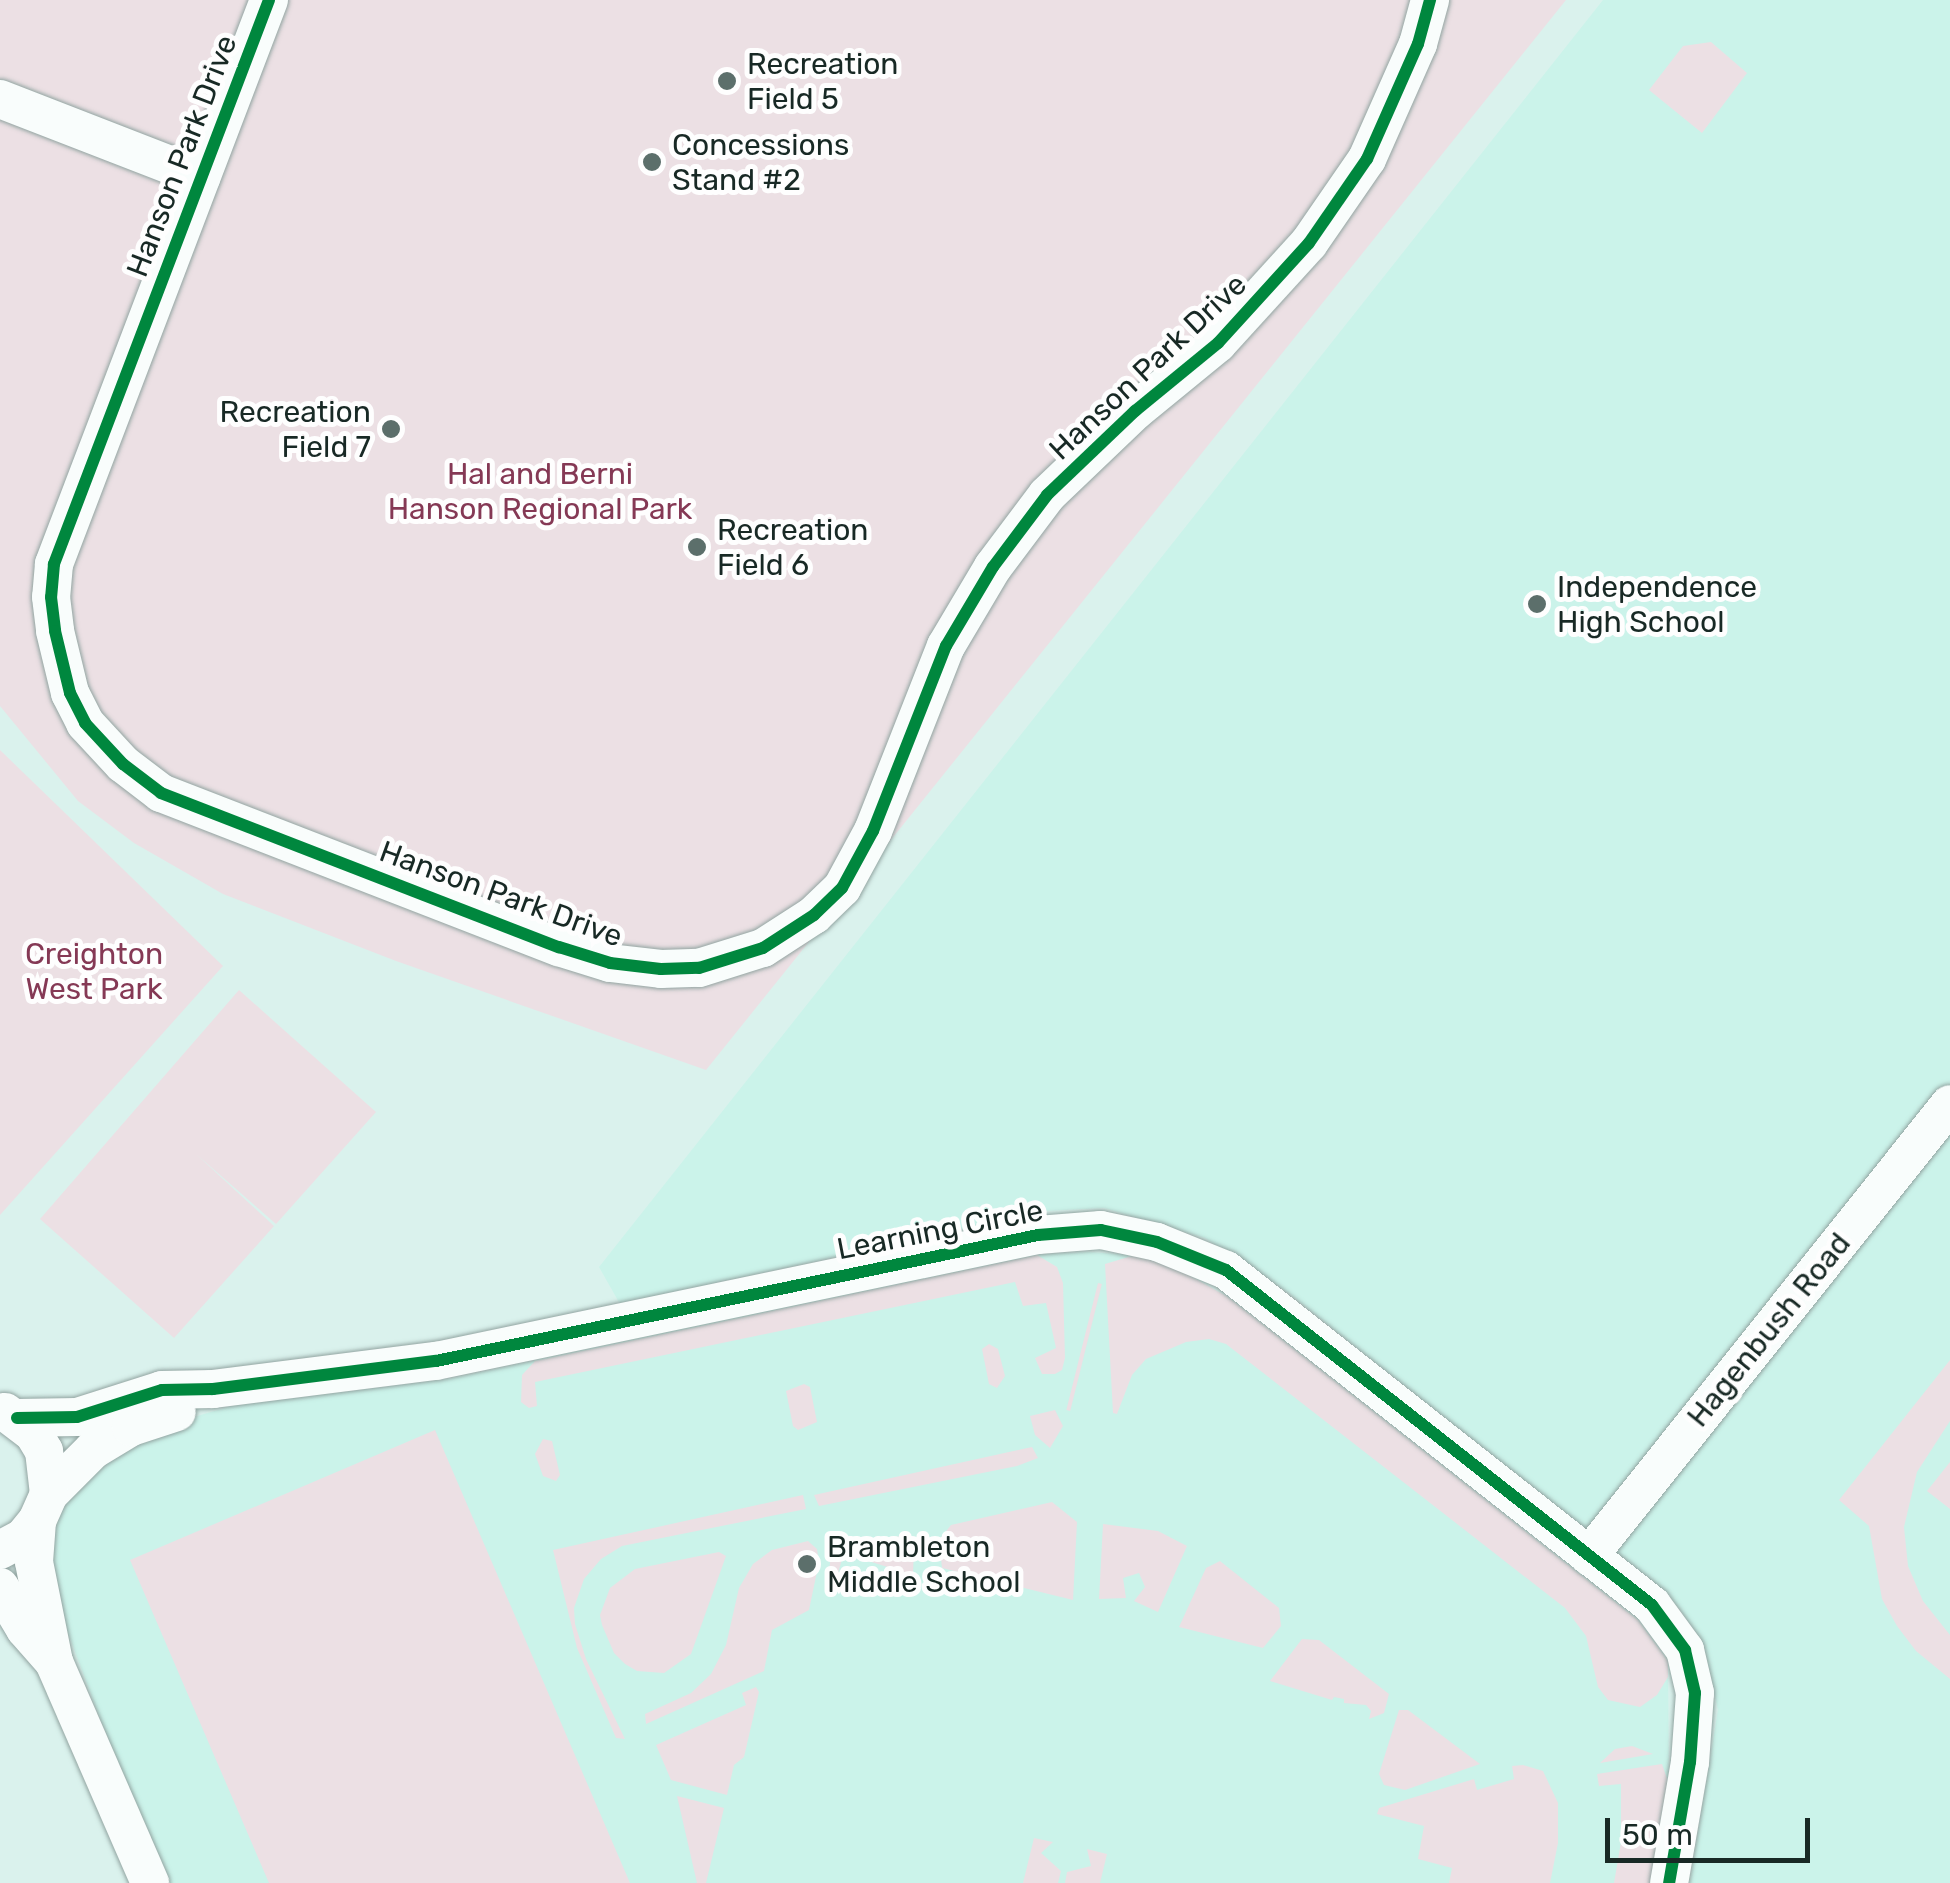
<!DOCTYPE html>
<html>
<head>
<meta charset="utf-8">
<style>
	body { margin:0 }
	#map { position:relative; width:1950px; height:1883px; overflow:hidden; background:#daf2ed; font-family:Rubik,sans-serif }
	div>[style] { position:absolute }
	.built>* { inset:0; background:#cbf3ea }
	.green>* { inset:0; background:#ece0e4; transform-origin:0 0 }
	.roads { filter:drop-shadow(0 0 2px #92a4a1) drop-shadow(0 0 2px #92a4a1) }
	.minor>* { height:38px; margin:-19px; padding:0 19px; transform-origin:19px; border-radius:19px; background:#f9fdfc }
	.cycleway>* { height:12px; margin:-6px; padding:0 6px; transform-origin:6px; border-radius:6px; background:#00873e }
	.dots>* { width:28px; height:28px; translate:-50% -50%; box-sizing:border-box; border:5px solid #fefefe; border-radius:50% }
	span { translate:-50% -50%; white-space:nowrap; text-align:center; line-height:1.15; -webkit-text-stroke:10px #fefefe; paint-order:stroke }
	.poi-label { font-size:30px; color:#182925 }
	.left { translate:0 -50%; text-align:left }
	.right { translate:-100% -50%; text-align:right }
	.street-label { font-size:30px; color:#182925 }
	.park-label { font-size:30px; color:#853955 }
	.scale { position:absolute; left:1605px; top:1818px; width:205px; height:45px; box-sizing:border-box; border:5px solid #182925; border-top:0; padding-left:12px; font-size:30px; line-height:35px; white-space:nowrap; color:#182925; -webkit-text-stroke:8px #fefefe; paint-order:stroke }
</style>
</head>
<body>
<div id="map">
	<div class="built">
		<div style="clip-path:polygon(1603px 0,1950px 0,1950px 1883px,1690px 1883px,1718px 1710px,1704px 1649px,1680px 1609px,1289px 1293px,1205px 1238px,1104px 1208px,1045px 1211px,620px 1304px,599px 1267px)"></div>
		<div style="clip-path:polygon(1089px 1252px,1135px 1255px,1228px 1297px,1638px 1620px,1668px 1661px,1669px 1786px,1651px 1883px,170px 1883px,109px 1742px,48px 1580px,55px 1519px,89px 1468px,187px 1419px,235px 1405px,449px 1379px,1026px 1255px)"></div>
	</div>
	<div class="green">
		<div style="clip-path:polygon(0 0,1566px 0,706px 1070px,396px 961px,223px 894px,134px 843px,78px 801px,0 706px)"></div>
		<div style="clip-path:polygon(1711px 42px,1747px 73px,1702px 133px,1649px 90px,1683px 46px)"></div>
		<div style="clip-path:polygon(0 750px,223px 966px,0 1215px)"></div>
		<div style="clip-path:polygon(239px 990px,376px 1112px,276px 1224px,196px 1154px,274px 1226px,174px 1338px,40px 1219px)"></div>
		<div style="clip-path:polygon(1037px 1255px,1057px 1267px,1063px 1283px,1065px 1358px,1062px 1370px,1055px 1374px,1042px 1374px,1035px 1358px,1056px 1348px,1046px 1303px,1023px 1306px,1015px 1282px,535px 1382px,537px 1406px,529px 1408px,521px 1402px,522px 1375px,535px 1361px)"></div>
		<div style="clip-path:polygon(1135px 1255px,1176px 1268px,1228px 1297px,1638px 1620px,1668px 1661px,1668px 1677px,1657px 1695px,1640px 1707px,1608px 1700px,1598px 1687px,1586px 1636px,1565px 1608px,1226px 1344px,1209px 1339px,1186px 1342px,1146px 1359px,1132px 1375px,1117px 1414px,1113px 1413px,1105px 1264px)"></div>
		<div style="left:1098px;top:1283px;width:4px;height:131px;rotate:14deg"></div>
		<div style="clip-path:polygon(989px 1344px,998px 1349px,1005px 1376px,997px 1388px,989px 1384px,982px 1349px)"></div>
		<div style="clip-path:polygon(1950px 1360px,1950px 1421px,1917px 1472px,1904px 1527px,1908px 1566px,1923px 1601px,1950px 1635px,1950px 1679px,1916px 1651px,1897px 1626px,1882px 1599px,1869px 1526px,1839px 1500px)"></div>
		<div style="clip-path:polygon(804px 1384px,810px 1387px,817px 1422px,798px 1430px,793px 1426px,786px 1391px)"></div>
		<div style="clip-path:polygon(1055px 1410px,1063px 1426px,1050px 1448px,1035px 1435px,1030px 1416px)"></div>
		<div style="clip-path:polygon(435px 1430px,630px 1883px,269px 1883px,130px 1560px)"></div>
		<div style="clip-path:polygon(543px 1439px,552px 1441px,560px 1475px,556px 1481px,543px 1476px,535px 1454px)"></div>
		<div style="clip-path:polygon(1032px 1447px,1038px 1458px,1017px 1466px,819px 1506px,814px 1495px)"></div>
		<div style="clip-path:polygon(1950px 1462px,1950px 1509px,1927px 1491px)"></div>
		<div style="clip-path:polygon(803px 1495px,806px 1509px,622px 1546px,601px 1559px,584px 1579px,574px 1608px,575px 1624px,586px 1659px,625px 1739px,616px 1738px,577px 1648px,553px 1550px)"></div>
		<div style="clip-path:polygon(1052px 1502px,1077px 1522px,1073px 1600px,942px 1568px,939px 1540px,951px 1525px)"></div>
		<div style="clip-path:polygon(1103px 1524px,1158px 1531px,1187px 1546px,1158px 1612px,1134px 1601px,1145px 1587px,1139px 1573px,1123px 1578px,1126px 1598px,1099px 1599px)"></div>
		<div style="clip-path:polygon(901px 1536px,914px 1546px,913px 1575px,849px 1555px,842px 1559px,835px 1584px,831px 1583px,828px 1578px,832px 1548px)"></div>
		<div style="clip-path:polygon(808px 1541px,817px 1549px,819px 1562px,809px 1610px,772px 1630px,764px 1671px,646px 1724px,645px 1714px,691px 1693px,711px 1674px,726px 1645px,739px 1588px,753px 1564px,772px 1550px)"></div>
		<div style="clip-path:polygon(719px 1552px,726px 1556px,691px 1654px,664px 1673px,637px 1671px,625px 1664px,614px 1653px,602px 1625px,600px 1615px,610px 1588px,635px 1569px)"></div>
		<div style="clip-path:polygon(1220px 1561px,1279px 1608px,1281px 1626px,1263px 1648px,1179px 1627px,1206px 1568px)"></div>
		<div style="clip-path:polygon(1302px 1639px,1319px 1640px,1389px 1694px,1384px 1713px,1369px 1719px,1371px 1711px,1366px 1705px,1344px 1703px,1344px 1699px,1334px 1697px,1332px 1700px,1270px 1681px)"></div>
		<div style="clip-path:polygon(756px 1687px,759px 1692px,744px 1757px,734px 1765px,727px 1795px,671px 1780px,656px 1745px,746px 1705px,742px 1693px)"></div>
		<div style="clip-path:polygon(1399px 1710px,1408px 1710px,1480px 1764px,1405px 1790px,1384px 1785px,1379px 1774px)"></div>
		<div style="clip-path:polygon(1632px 1746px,1653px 1754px,1600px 1763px,1615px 1749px)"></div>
		<div style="clip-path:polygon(1662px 1764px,1669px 1784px,1651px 1883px,1614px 1883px,1621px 1842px,1621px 1784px,1599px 1786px,1597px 1774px)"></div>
		<div style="clip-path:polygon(1523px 1765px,1543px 1771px,1558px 1803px,1558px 1843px,1550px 1883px,1449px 1883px,1452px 1868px,1418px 1859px,1424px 1826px,1377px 1814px,1379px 1808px,1474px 1779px,1477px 1790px,1514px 1779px,1512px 1766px)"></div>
		<div style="clip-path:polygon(677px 1796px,724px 1808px,706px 1883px,697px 1883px)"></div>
		<div style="clip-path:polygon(1034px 1838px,1053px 1842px,1041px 1853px,1061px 1871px,1058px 1883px,1023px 1883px)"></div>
		<div style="clip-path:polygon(1087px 1849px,1107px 1854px,1100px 1883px,1065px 1883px,1067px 1872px,1091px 1866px)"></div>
	</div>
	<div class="roads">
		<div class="minor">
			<div style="left:269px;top:0;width:604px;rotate:110.87deg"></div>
			<div style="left:54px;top:564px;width:33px;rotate:95deg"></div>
			<div style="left:51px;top:597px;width:34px;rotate:83deg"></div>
			<div style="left:55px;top:631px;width:64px;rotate:76.4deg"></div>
			<div style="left:70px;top:693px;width:34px;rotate:63deg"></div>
			<div style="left:85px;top:723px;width:56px;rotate:47.2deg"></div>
			<div style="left:123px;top:764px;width:48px;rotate:37.3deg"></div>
			<div style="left:161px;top:793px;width:427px;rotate:21.2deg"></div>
			<div style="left:559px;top:947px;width:53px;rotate:17.4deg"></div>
			<div style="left:610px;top:963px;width:51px;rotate:6.7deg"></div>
			<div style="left:661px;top:969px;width:38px;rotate:-2deg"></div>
			<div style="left:699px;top:968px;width:67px;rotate:-17.4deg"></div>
			<div style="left:763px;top:948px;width:61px;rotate:-32.9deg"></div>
			<div style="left:814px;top:915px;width:39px;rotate:-44deg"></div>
			<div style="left:842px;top:888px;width:65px;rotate:-61.5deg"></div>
			<div style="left:873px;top:831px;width:199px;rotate:-68.5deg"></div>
			<div style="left:946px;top:646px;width:92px;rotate:-59.3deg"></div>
			<div style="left:993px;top:567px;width:90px;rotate:-53.1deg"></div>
			<div style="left:1047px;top:495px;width:122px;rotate:-43.7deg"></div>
			<div style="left:1135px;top:411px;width:107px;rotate:-39.3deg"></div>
			<div style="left:1218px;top:343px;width:135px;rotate:-47.7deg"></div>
			<div style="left:1309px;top:243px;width:102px;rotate:-55.4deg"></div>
			<div style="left:1367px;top:159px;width:126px;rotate:-66.1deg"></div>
			<div style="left:1418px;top:44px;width:46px;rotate:-74.7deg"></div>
			<div style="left:0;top:99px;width:216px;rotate:21.2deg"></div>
			<div style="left:17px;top:1418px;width:60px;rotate:-1deg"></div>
			<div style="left:77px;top:1417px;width:89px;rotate:-17.6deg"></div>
			<div style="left:162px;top:1390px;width:51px;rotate:-1.1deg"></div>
			<div style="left:213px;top:1389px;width:225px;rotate:-7.2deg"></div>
			<div style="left:436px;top:1361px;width:615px;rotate:-11.82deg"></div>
			<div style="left:1038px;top:1235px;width:63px;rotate:-4.5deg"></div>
			<div style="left:1101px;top:1230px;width:57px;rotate:12.1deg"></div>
			<div style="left:1157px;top:1242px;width:74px;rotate:22.1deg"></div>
			<div style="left:1226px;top:1270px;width:542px;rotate:38.18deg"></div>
			<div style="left:1652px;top:1605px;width:56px;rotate:53.7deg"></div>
			<div style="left:1685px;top:1650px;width:44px;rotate:76.9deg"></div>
			<div style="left:1695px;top:1693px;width:69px;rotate:94.1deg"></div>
			<div style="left:1690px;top:1762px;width:123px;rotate:99.8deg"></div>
			<div style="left:49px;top:1494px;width:62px;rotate:-45deg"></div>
			<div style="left:93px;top:1450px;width:44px;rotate:-31.2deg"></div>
			<div style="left:131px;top:1427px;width:48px;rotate:-18.1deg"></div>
			<div style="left:37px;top:1521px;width:41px;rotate:94.2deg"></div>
			<div style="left:34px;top:1562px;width:102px;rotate:78.7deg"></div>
			<div style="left:54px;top:1662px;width:241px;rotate:66.5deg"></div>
			<div style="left:0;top:1550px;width:26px;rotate:-28deg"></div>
			<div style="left:23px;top:1538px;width:22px;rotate:-51deg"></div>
			<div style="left:37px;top:1521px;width:30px;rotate:-66deg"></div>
			<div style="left:49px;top:1494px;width:43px;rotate:-96.6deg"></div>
			<div style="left:44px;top:1451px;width:21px;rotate:-121deg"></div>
			<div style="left:33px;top:1433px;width:35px;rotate:-143deg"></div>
			<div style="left:1589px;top:1556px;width:578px;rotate:-51.39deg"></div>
			<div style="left:0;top:1587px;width:49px;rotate:59.2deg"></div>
			<div style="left:25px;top:1629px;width:44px;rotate:48.7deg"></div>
		</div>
	</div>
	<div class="cycleway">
		<div style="left:269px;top:0;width:604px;rotate:110.87deg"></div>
		<div style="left:54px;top:564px;width:33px;rotate:95deg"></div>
		<div style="left:51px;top:597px;width:34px;rotate:83deg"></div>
		<div style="left:55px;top:631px;width:64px;rotate:76.4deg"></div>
		<div style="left:70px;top:693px;width:34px;rotate:63deg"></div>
		<div style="left:85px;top:723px;width:56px;rotate:47.2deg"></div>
		<div style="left:123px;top:764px;width:48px;rotate:37.3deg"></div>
		<div style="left:161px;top:793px;width:427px;rotate:21.2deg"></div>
		<div style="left:559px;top:947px;width:53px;rotate:17.4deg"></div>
		<div style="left:610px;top:963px;width:51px;rotate:6.7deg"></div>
		<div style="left:661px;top:969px;width:38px;rotate:-2deg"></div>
		<div style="left:699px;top:968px;width:67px;rotate:-17.4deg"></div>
		<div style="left:763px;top:948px;width:61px;rotate:-32.9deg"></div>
		<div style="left:814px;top:915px;width:39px;rotate:-44deg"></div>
		<div style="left:842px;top:888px;width:65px;rotate:-61.5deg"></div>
		<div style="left:873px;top:831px;width:199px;rotate:-68.5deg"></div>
		<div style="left:946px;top:646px;width:92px;rotate:-59.3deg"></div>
		<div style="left:993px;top:567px;width:90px;rotate:-53.1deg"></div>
		<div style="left:1047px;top:495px;width:122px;rotate:-43.7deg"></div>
		<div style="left:1135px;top:411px;width:107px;rotate:-39.3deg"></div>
		<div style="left:1218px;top:343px;width:135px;rotate:-47.7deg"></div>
		<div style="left:1309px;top:243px;width:102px;rotate:-55.4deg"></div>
		<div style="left:1367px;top:159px;width:126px;rotate:-66.1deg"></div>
		<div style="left:1418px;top:44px;width:46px;rotate:-74.7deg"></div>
		<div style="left:17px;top:1418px;width:60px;rotate:-1deg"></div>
		<div style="left:77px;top:1417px;width:89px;rotate:-17.6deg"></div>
		<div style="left:162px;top:1390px;width:51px;rotate:-1.1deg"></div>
		<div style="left:213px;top:1389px;width:225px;rotate:-7.2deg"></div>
		<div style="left:436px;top:1361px;width:615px;rotate:-11.82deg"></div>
		<div style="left:1038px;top:1235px;width:63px;rotate:-4.5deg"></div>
		<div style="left:1101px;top:1230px;width:57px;rotate:12.1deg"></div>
		<div style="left:1157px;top:1242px;width:74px;rotate:22.1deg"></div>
		<div style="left:1226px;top:1270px;width:542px;rotate:38.18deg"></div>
		<div style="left:1652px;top:1605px;width:56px;rotate:53.7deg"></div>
		<div style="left:1685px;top:1650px;width:44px;rotate:76.9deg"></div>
		<div style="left:1695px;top:1693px;width:69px;rotate:94.1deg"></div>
		<div style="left:1690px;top:1762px;width:123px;rotate:99.8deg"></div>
	</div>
	<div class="dots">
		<div style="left:727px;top:81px;background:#5c6f6b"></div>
		<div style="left:652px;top:162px;background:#5c6f6b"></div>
		<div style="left:391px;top:429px;background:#5c6f6b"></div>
		<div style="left:697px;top:547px;background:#5c6f6b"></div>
		<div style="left:1537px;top:604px;background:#5c6f6b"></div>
		<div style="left:807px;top:1564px;background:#5c6f6b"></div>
	</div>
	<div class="poi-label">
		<span class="left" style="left:747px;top:81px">Recreation<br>Field 5</span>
		<span class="left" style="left:672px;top:162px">Concessions<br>Stand #2</span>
		<span class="right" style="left:371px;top:429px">Recreation<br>Field 7</span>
		<span class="left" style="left:717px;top:547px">Recreation<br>Field 6</span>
		<span class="left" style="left:1557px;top:604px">Independence<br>High School</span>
		<span class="left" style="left:827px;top:1564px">Brambleton<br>Middle School</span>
	</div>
	<div class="street-label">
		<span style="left:182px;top:156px;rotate:-69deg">Hanson Park Drive</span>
		<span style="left:1148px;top:367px;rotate:-43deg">Hanson Park Drive</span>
		<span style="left:501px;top:894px;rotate:20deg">Hanson Park Drive</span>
		<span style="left:940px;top:1230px;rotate:-11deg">Learning Circle</span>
		<span style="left:1769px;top:1330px;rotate:-51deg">Hagenbush Road</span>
	</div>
	<div class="park-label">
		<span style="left:540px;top:491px">Hal and Berni<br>Hanson Regional Park</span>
		<span style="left:94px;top:971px">Creighton<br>West Park</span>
	</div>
	<div class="scale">50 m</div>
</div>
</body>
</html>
